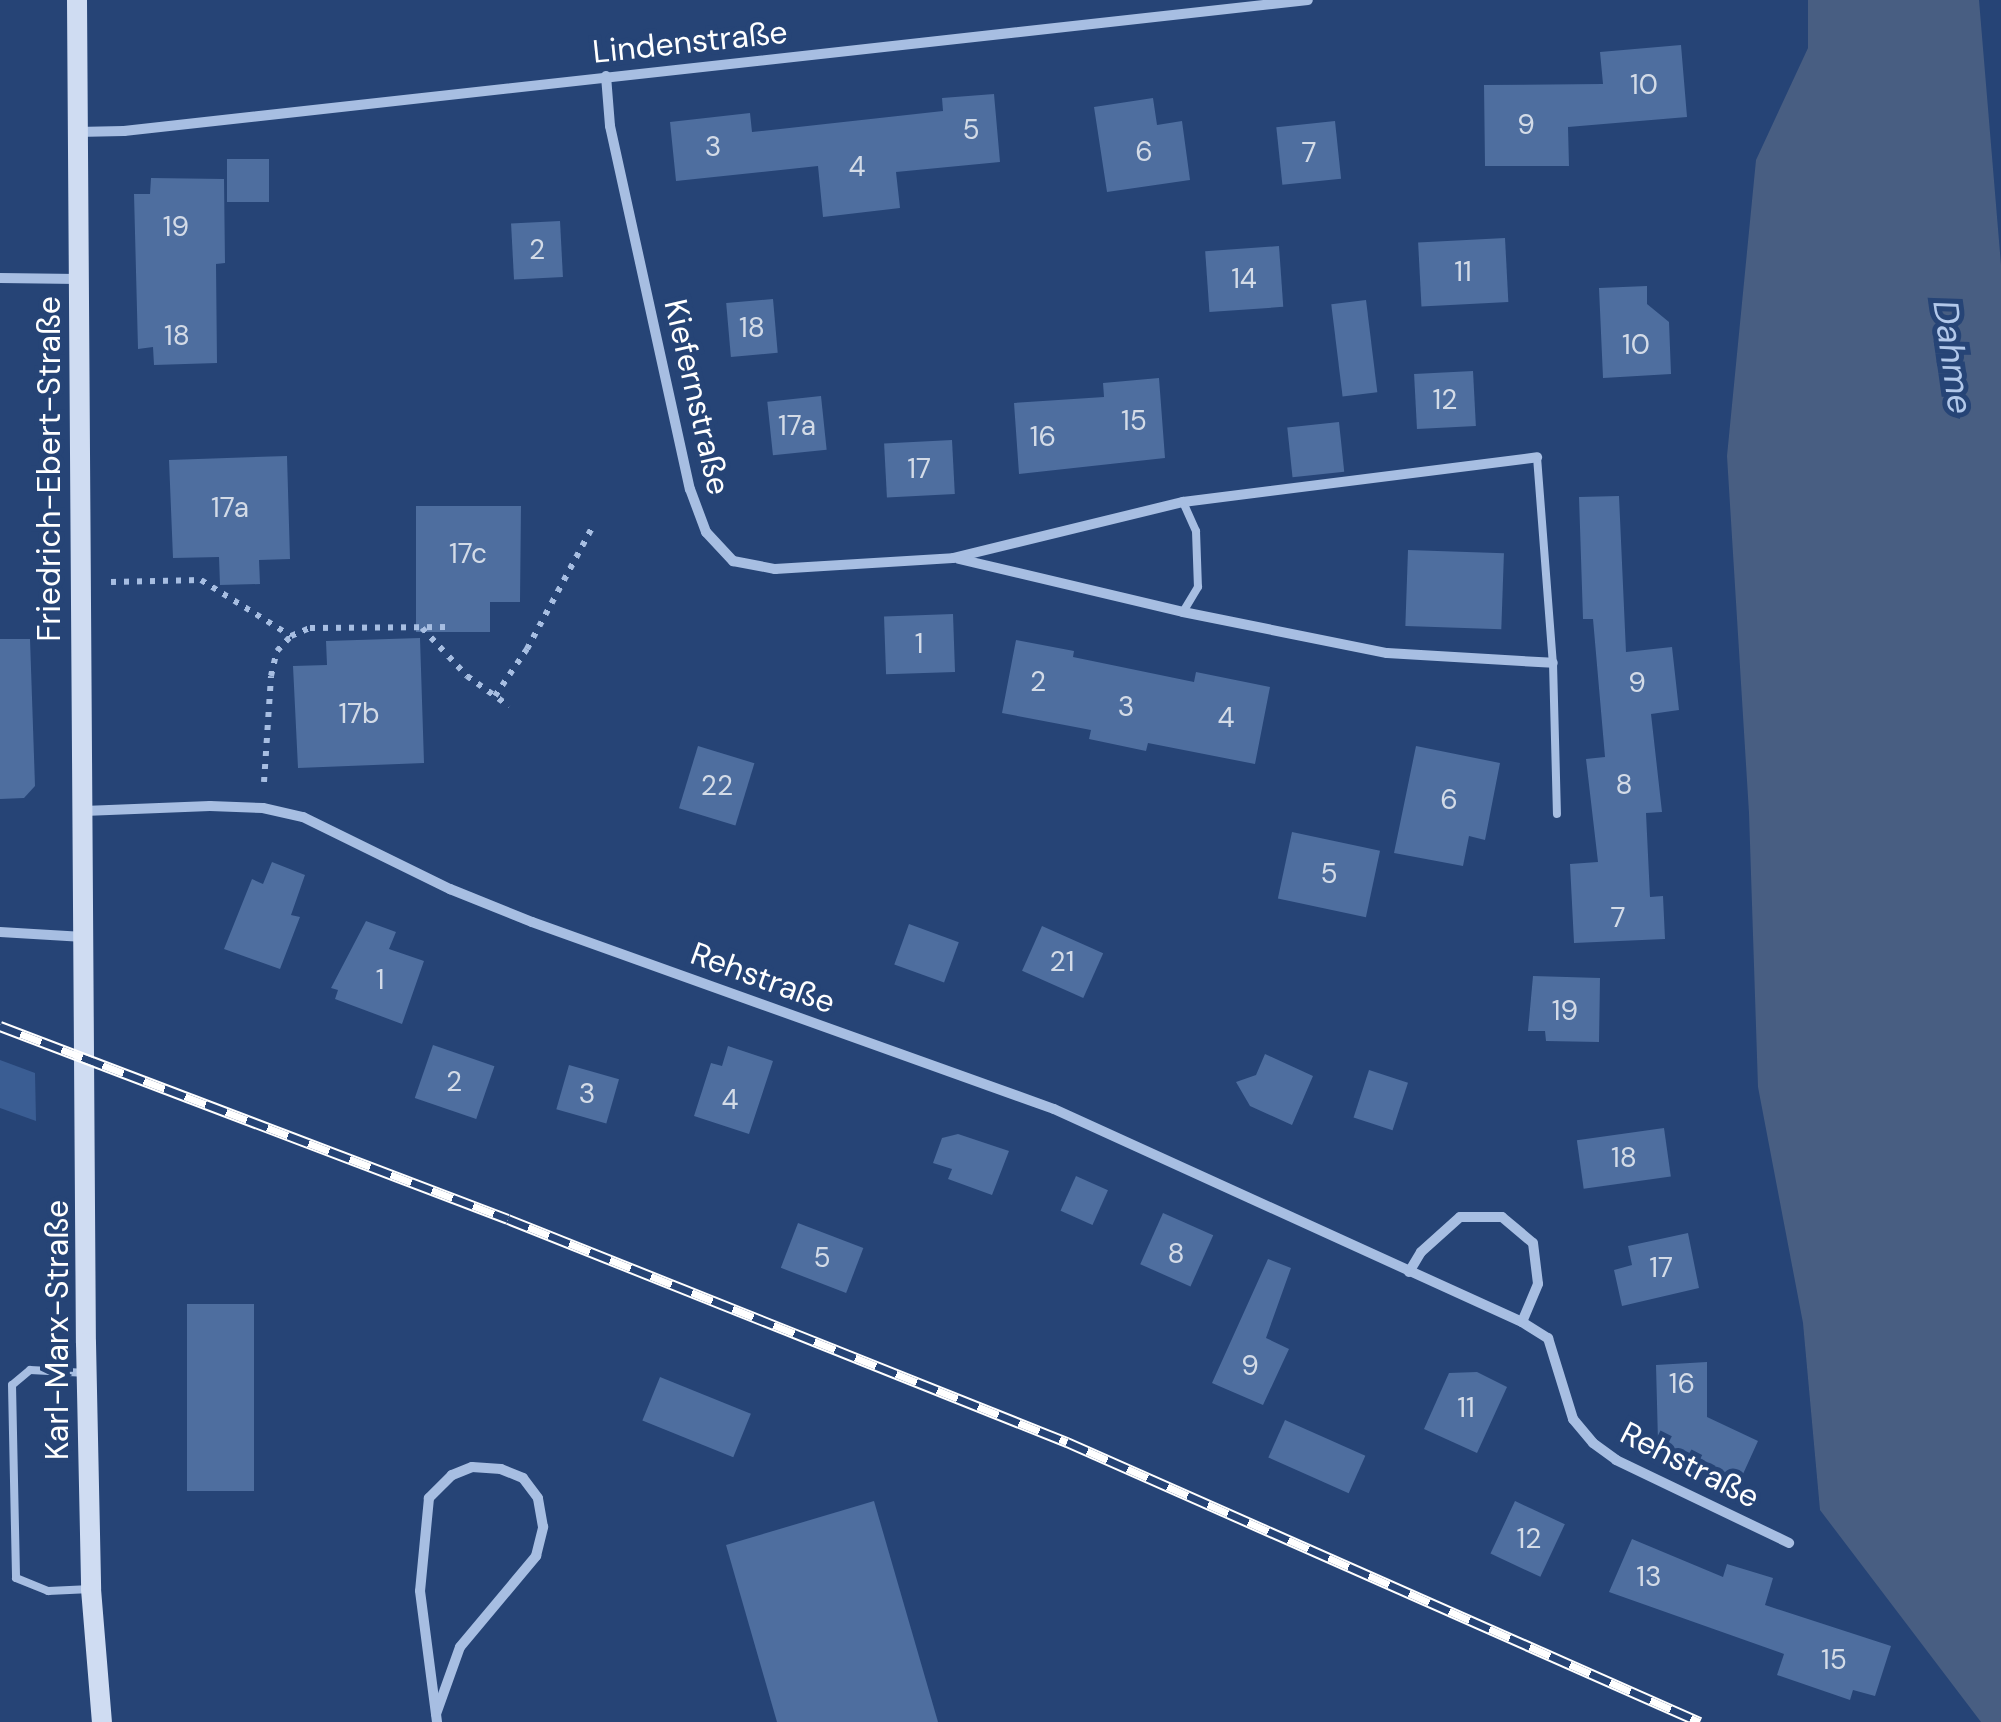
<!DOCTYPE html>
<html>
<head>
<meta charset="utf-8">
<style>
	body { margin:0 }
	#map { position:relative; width:2001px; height:1722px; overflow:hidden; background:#264476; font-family:"DM Sans",sans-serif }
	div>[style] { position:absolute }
	.green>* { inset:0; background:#3a5d93 }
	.water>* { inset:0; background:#485e82 }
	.building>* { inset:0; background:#4e6e9f; transform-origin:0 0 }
	.path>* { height:6px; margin-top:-3px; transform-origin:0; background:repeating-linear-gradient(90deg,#a7bee2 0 5px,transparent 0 13px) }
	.lane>* { height:8px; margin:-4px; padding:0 4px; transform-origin:4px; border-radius:4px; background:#a7bee2 }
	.street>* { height:10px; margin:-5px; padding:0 5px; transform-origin:5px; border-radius:5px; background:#a7bee2 }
	.secondary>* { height:20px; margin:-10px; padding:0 10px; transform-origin:10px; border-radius:10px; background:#cfdcf2 }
	.rail>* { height:11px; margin-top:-5.5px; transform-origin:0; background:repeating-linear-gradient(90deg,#264476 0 22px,#fff 0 44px); box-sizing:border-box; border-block:2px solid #fff }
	span { translate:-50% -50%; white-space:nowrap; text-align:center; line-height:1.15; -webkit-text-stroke:10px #264476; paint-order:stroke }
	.number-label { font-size:28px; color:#d3dbe7 }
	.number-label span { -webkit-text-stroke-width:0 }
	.street-label { font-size:32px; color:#fff }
	.water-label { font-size:35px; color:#b2c8ea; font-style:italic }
</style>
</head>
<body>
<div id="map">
	<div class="green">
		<div style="clip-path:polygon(0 1060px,35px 1073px,36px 1121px,0 1108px)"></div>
	</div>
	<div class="water">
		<div style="clip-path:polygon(1808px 0,1979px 0,2001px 265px,2001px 1722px,1981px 1722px,1820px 1510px,1803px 1323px,1758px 1087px,1749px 813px,1727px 456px,1756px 160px,1808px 48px)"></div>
	</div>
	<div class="building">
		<div style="clip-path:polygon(1681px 45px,1687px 117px,1568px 127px,1569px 166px,1485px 166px,1484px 85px,1603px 84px,1600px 52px)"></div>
		<div style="clip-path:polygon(994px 94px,1000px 162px,896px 172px,900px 208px,823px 217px,818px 166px,676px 181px,670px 122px,750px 113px,752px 132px,943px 111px,942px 98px)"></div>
		<div style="clip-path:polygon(1153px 98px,1157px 125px,1182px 121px,1190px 180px,1107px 192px,1094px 107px)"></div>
		<div style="left:1335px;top:121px;width:58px;height:59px;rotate:84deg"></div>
		<div style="left:227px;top:159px;width:42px;height:43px"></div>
		<div style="clip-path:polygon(151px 178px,224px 179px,225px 263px,216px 264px,217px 363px,154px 365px,153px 347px,138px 349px,134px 194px,150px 194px)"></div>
		<div style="left:560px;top:221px;width:56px;height:49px;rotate:87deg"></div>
		<div style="left:1505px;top:238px;width:64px;height:87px;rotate:87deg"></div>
		<div style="left:1279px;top:246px;width:61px;height:74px;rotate:86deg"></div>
		<div style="clip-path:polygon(1647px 286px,1647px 304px,1669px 322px,1671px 374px,1603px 378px,1599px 288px)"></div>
		<div style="left:773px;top:299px;width:54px;height:47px;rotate:85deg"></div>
		<div style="left:1366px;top:300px;width:93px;height:35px;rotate:83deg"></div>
		<div style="left:1473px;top:371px;width:55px;height:59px;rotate:87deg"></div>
		<div style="clip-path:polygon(1159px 378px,1165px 458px,1019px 474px,1014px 403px,1104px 397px,1103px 383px)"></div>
		<div style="left:821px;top:396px;width:54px;height:54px;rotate:84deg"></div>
		<div style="left:1339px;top:422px;width:50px;height:52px;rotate:84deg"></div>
		<div style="left:952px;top:440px;width:54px;height:68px;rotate:87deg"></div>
		<div style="clip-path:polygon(287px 456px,290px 559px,259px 560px,260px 584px,220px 585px,219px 557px,173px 558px,169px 460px)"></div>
		<div style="clip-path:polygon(1619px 496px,1626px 652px,1672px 647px,1679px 710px,1651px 714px,1662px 812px,1646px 813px,1650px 897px,1663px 896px,1665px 939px,1574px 943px,1570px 864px,1598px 862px,1586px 759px,1605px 757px,1593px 619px,1583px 619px,1579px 497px)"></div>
		<div style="clip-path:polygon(416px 506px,521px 506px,520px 602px,490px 602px,490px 632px,416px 632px)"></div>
		<div style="left:1408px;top:550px;width:96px;height:76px;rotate:2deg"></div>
		<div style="left:953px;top:614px;width:58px;height:69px;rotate:88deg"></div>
		<div style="clip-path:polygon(420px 638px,424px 763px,298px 768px,293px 666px,327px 665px,326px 641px)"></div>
		<div style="clip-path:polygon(0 639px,30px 639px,35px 786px,24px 798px,0 799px)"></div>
		<div style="clip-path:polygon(1016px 640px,1074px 651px,1073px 657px,1194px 682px,1196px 672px,1270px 687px,1255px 764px,1148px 743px,1146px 751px,1089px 739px,1091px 730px,1002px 713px)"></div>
		<div style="left:698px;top:746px;width:59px;height:65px;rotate:17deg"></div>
		<div style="clip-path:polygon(1416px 746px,1500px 763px,1485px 840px,1469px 836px,1463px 866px,1394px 853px)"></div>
		<div style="left:1292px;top:832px;width:90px;height:68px;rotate:12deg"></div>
		<div style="clip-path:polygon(272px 862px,305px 875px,291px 915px,300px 917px,280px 969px,224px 949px,252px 879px,263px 884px)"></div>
		<div style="clip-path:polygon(366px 921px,396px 932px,389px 949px,424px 961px,402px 1024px,335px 999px,338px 990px,331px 988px)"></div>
		<div style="left:909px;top:924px;width:53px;height:43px;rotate:20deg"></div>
		<div style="left:1042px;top:926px;width:67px;height:49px;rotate:24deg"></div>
		<div style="clip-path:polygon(1533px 976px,1600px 978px,1599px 1042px,1546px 1041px,1545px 1031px,1528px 1031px)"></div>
		<div style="left:433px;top:1045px;width:65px;height:56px;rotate:19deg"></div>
		<div style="clip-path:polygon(728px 1046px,773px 1061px,749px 1134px,694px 1116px,711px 1063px,722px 1066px)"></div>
		<div style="clip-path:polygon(1265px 1054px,1313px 1076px,1292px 1125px,1250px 1106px,1236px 1082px,1256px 1075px)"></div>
		<div style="left:569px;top:1065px;width:52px;height:46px;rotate:16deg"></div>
		<div style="left:1369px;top:1070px;width:41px;height:50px;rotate:18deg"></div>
		<div style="left:1664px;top:1128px;width:49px;height:88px;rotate:82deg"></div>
		<div style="clip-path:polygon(958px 1134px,1009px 1151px,992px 1195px,948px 1179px,952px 1169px,933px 1163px,942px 1138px)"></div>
		<div style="left:1076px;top:1176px;width:35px;height:38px;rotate:24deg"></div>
		<div style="left:1163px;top:1213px;width:55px;height:56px;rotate:24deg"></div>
		<div style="left:798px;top:1223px;width:70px;height:48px;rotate:21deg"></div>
		<div style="clip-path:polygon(1688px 1233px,1699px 1288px,1622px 1306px,1614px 1270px,1632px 1265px,1628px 1246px)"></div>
		<div style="clip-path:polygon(1268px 1259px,1291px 1268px,1266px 1338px,1289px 1349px,1263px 1405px,1212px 1383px)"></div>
		<div style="left:187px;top:1304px;width:67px;height:187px"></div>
		<div style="clip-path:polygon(1707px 1362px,1707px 1417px,1758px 1441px,1733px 1496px,1651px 1459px,1658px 1442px,1656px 1365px)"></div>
		<div style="clip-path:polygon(1477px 1372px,1507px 1387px,1477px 1453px,1424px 1429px,1449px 1373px)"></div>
		<div style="left:660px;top:1377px;width:98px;height:47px;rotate:22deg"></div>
		<div style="left:1285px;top:1420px;width:88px;height:41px;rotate:24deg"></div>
		<div style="clip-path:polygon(874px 1501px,938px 1722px,777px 1722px,726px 1545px)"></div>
		<div style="left:1515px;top:1501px;width:55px;height:58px;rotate:25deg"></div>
		<div style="clip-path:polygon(1632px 1539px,1723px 1577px,1727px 1564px,1773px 1578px,1765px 1605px,1891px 1646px,1875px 1696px,1853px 1690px,1850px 1700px,1777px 1675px,1784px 1654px,1609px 1592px)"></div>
	</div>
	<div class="path">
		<div style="left:111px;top:582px;width:90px;rotate:-1.3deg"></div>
		<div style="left:201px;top:580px;width:106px;rotate:31.9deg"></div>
		<div style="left:422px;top:628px;width:66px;rotate:46.8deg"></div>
		<div style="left:467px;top:676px;width:52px;rotate:35.5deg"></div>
		<div style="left:495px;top:696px;width:57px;rotate:-55.8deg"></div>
		<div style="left:527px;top:649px;width:137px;rotate:-61.8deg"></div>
		<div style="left:264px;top:782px;width:106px;rotate:-86.2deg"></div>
		<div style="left:271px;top:676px;width:26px;rotate:-77deg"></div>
		<div style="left:277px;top:651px;width:21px;rotate:-47deg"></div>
		<div style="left:291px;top:636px;width:21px;rotate:-23deg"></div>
		<div style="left:310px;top:628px;width:139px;rotate:-0.4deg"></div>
	</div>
	<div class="lane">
		<div style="left:1537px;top:457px;width:207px;rotate:85.6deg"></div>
		<div style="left:1553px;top:663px;width:151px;rotate:88.5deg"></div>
		<div style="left:1183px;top:502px;width:32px;rotate:66deg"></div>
		<div style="left:1196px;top:531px;width:56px;rotate:88deg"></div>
		<div style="left:1198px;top:587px;width:29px;rotate:121deg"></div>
		<div style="left:87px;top:1373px;width:57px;rotate:-177deg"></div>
		<div style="left:30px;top:1370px;width:23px;rotate:140deg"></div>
		<div style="left:12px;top:1385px;width:193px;rotate:88.8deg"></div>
		<div style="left:16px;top:1578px;width:35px;rotate:22deg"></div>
		<div style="left:48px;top:1591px;width:43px;rotate:-2.7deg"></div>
	</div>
	<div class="street">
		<div style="left:606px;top:76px;width:50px;rotate:85.4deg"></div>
		<div style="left:610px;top:126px;width:372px;rotate:77.6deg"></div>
		<div style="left:690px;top:489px;width:46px;rotate:69.6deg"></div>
		<div style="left:706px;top:532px;width:40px;rotate:47deg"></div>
		<div style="left:733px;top:561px;width:43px;rotate:10.8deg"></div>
		<div style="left:775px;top:569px;width:178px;rotate:-3.5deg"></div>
		<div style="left:953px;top:558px;width:237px;rotate:-13.7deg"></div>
		<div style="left:1183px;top:502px;width:357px;rotate:-7.2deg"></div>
		<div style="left:77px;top:132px;width:47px;rotate:-1.2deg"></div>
		<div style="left:124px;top:131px;width:1191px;rotate:-6.31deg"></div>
		<div style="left:0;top:278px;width:78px;rotate:0.7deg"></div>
		<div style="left:959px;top:559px;width:230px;rotate:13.3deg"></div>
		<div style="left:1183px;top:612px;width:208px;rotate:11.4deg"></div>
		<div style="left:1387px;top:653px;width:166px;rotate:3.4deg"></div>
		<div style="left:84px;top:811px;width:126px;rotate:-2.3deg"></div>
		<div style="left:210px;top:806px;width:53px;rotate:2.2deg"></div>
		<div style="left:263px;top:808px;width:41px;rotate:12.7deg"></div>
		<div style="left:303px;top:817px;width:164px;rotate:26.1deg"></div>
		<div style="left:450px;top:889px;width:88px;rotate:21.9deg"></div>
		<div style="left:532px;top:922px;width:554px;rotate:19.71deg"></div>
		<div style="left:1054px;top:1109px;width:514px;rotate:24.47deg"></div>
		<div style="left:1522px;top:1322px;width:31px;rotate:32deg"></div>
		<div style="left:1548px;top:1338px;width:85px;rotate:72.8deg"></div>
		<div style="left:1573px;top:1419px;width:31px;rotate:50deg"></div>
		<div style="left:1593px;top:1443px;width:29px;rotate:36deg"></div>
		<div style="left:1616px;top:1460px;width:192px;rotate:25.6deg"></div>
		<div style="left:0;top:932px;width:84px;rotate:3.4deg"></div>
		<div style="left:1409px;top:1272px;width:23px;rotate:-59deg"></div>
		<div style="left:1421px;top:1252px;width:52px;rotate:-41.9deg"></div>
		<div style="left:1460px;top:1217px;width:42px"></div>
		<div style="left:1502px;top:1217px;width:40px;rotate:40deg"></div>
		<div style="left:1533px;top:1243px;width:41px;rotate:83deg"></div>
		<div style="left:1538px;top:1284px;width:41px;rotate:112.8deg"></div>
		<div style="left:436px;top:1714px;width:71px;rotate:-70.3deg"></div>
		<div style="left:460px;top:1647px;width:119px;rotate:-50.1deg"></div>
		<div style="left:536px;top:1556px;width:30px;rotate:-76deg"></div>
		<div style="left:543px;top:1527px;width:29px;rotate:-100deg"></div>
		<div style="left:538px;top:1498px;width:25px;rotate:-127deg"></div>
		<div style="left:523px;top:1478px;width:24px;rotate:-158deg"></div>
		<div style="left:501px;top:1469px;width:29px;rotate:-176deg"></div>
		<div style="left:472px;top:1467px;width:22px;rotate:158deg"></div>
		<div style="left:452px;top:1475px;width:33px;rotate:135deg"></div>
		<div style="left:429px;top:1498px;width:93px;rotate:95.5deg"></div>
		<div style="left:420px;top:1591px;width:132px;rotate:82.6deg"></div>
	</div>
	<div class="secondary">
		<div style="left:77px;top:0;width:1343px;rotate:89.62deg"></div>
		<div style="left:86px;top:1343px;width:246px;rotate:88.8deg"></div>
		<div style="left:91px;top:1589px;width:133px;rotate:85.3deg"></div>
	</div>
	<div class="rail">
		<div style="left:0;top:1026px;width:543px;rotate:20.8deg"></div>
		<div style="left:508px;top:1219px;width:602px;rotate:21.75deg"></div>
		<div style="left:1067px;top:1442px;width:692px;rotate:23.86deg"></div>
	</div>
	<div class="number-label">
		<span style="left:1644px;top:85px">10</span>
		<span style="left:1526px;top:125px">9</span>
		<span style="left:971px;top:130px">5</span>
		<span style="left:713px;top:147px">3</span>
		<span style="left:1144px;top:152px">6</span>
		<span style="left:1309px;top:153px">7</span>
		<span style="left:857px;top:167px">4</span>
		<span style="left:176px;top:227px">19</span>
		<span style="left:537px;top:250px">2</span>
		<span style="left:1463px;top:272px">11</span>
		<span style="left:1244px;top:279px">14</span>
		<span style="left:752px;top:328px">18</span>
		<span style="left:177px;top:336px">18</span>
		<span style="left:1636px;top:345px">10</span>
		<span style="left:1445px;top:400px">12</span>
		<span style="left:1134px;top:421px">15</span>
		<span style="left:797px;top:426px">17a</span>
		<span style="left:1043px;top:437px">16</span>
		<span style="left:919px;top:469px">17</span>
		<span style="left:230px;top:508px">17a</span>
		<span style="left:468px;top:554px">17c</span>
		<span style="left:919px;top:644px">1</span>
		<span style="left:1038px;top:682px">2</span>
		<span style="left:1637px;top:683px">9</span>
		<span style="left:1126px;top:707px">3</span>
		<span style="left:359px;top:714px">17b</span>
		<span style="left:1226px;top:718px">4</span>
		<span style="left:1624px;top:785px">8</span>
		<span style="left:717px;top:786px">22</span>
		<span style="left:1449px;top:800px">6</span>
		<span style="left:1329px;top:874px">5</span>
		<span style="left:1618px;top:918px">7</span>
		<span style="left:1062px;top:962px">21</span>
		<span style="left:380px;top:980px">1</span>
		<span style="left:1565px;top:1011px">19</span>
		<span style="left:454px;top:1082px">2</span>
		<span style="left:587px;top:1094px">3</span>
		<span style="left:730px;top:1100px">4</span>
		<span style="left:1624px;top:1158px">18</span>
		<span style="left:1176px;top:1254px">8</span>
		<span style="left:822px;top:1258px">5</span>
		<span style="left:1661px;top:1268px">17</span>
		<span style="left:1250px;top:1366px">9</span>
		<span style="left:1682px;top:1384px">16</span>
		<span style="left:1466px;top:1408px">11</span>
		<span style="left:1529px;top:1539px">12</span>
		<span style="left:1649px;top:1577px">13</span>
		<span style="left:1834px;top:1660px">15</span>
	</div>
	<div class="street-label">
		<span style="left:690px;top:42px;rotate:-6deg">Lindenstraße</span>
		<span style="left:697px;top:397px;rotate:77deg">Kiefernstraße</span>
		<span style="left:49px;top:469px;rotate:-90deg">Friedrich-Ebert-Straße</span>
		<span style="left:763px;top:978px;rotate:20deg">Rehstraße</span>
		<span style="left:57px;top:1330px;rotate:-90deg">Karl-Marx-Straße</span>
		<span style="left:1690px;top:1465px;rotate:27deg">Rehstraße</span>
	</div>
	<div class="water-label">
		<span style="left:1953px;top:357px;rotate:82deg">Dahme</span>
	</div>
</div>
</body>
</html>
